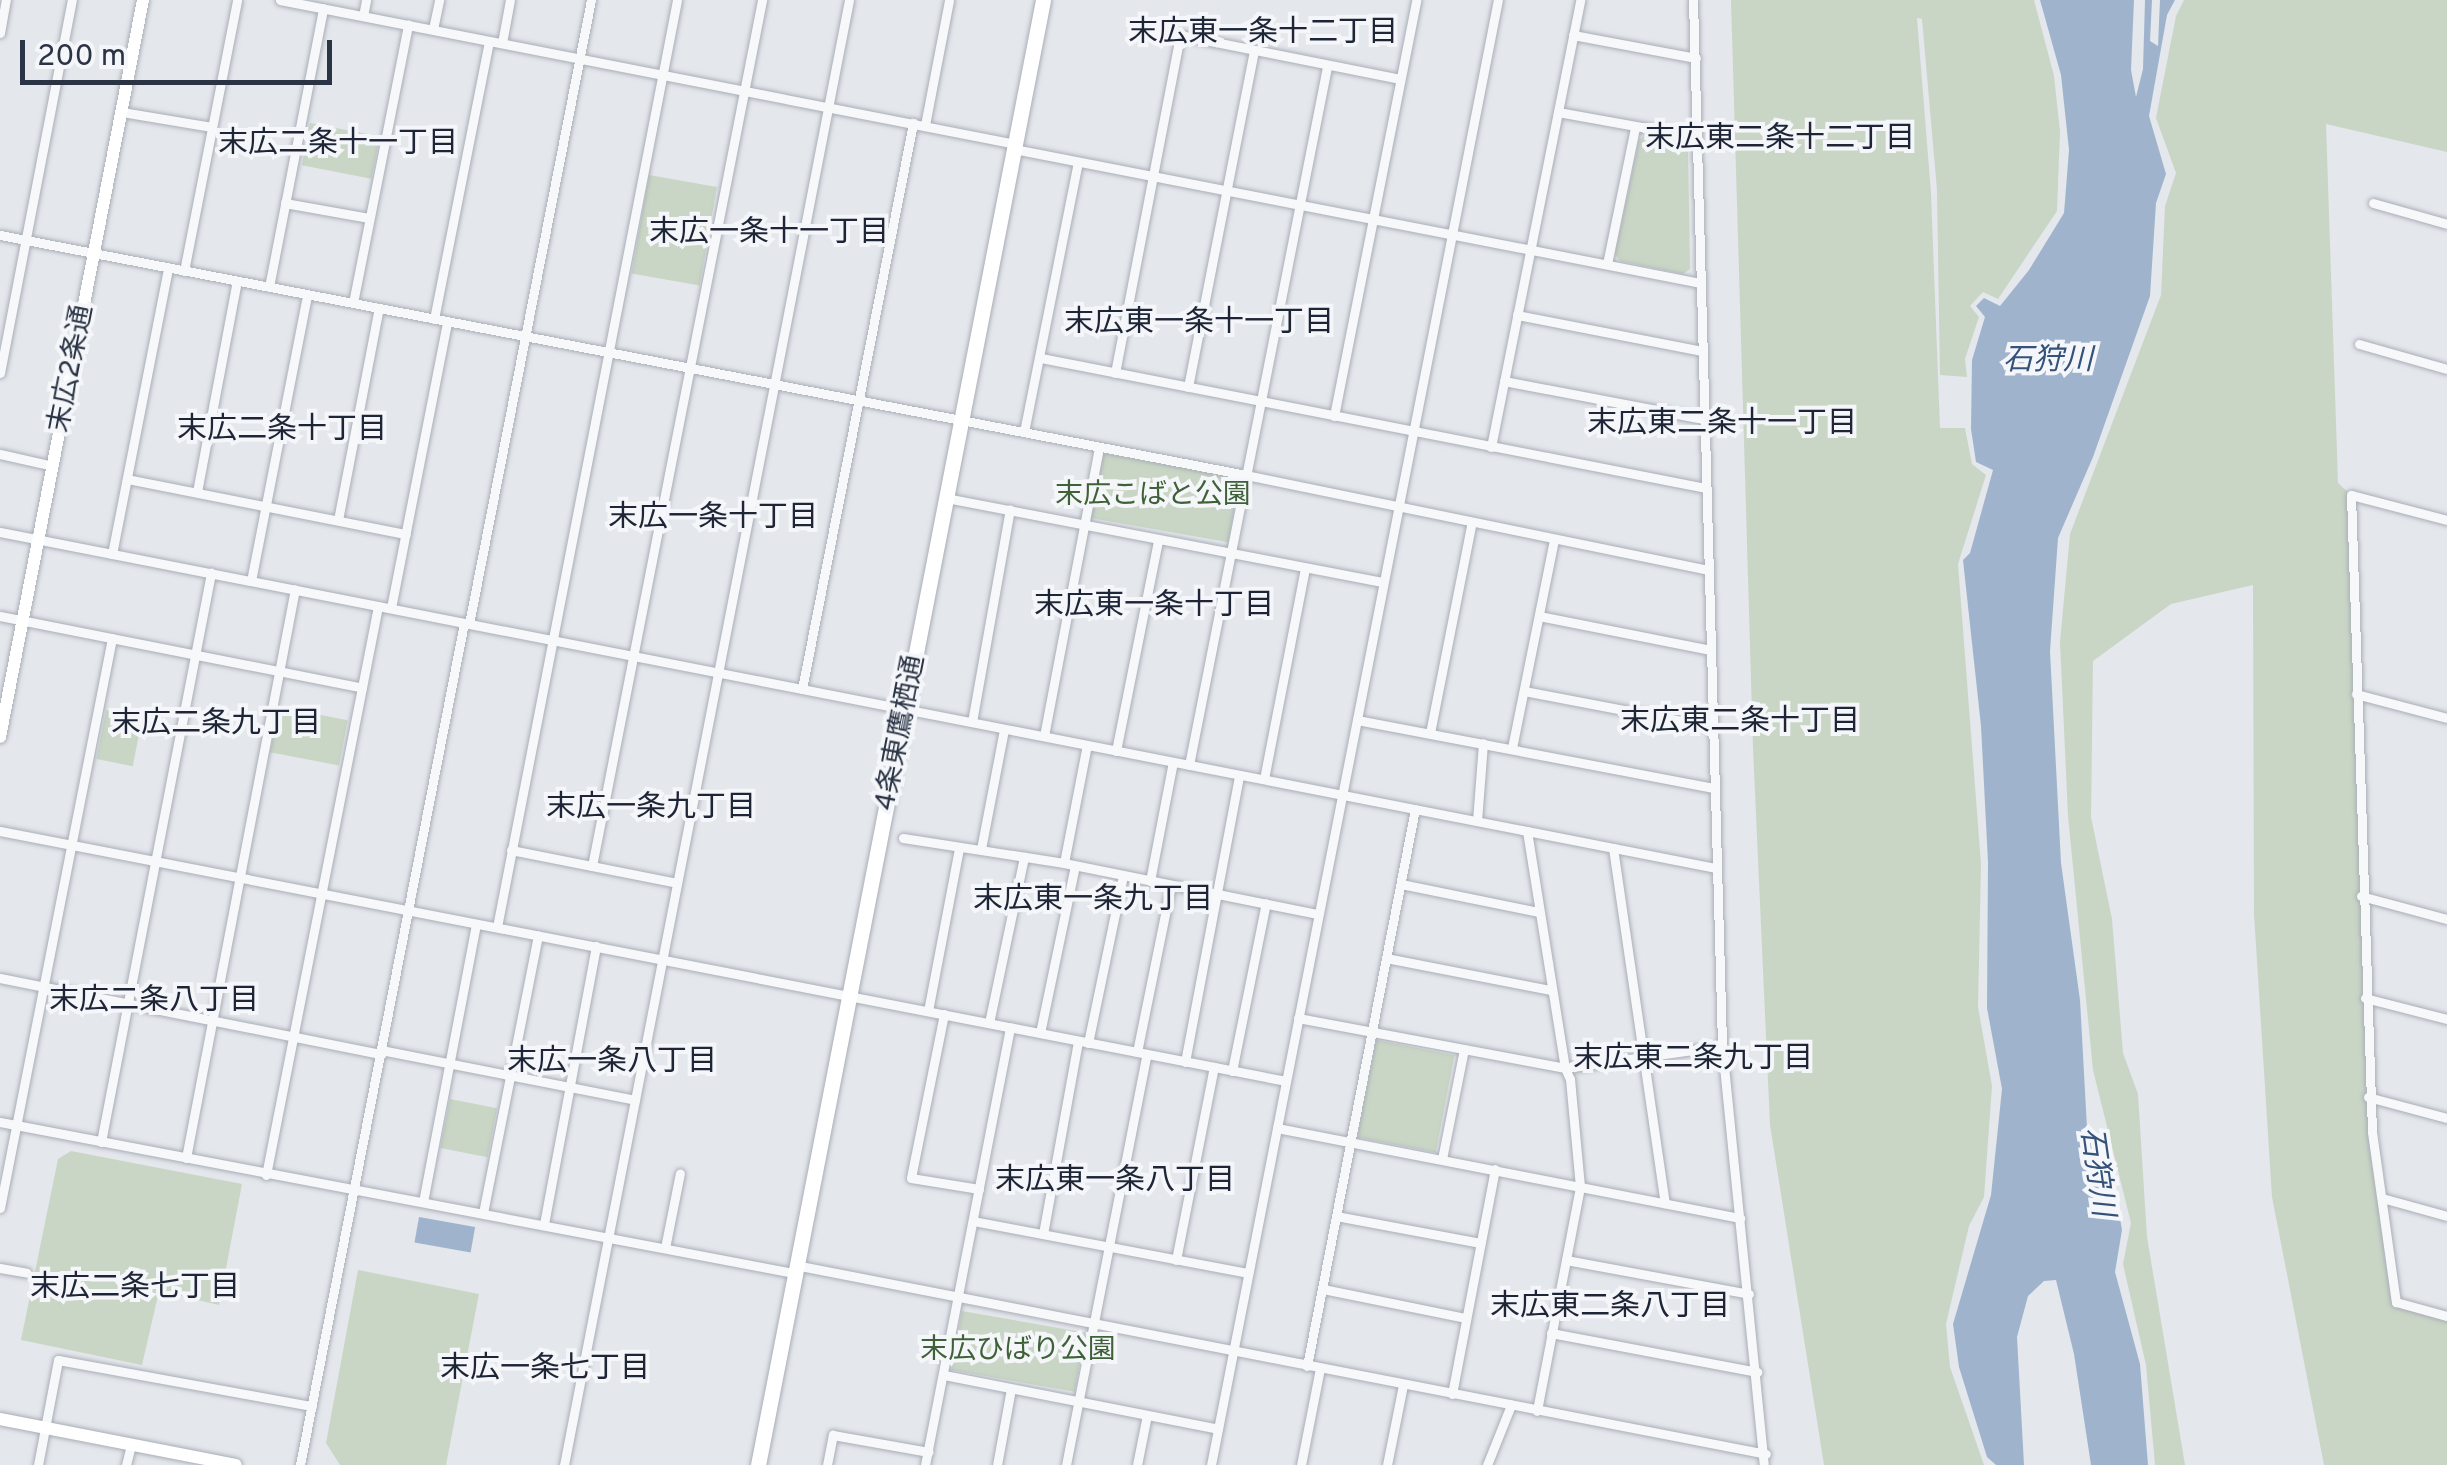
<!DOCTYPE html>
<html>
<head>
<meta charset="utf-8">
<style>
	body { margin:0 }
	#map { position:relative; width:2447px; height:1465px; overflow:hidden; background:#e4e7ec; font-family:Overpass,"Noto Sans JP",sans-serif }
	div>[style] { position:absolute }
	.green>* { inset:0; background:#c9d6c5; transform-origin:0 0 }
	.water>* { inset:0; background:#9fb4cc; transform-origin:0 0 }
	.roads { filter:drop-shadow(0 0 2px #a9aeb7) drop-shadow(0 0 2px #a9aeb7) }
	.street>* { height:9px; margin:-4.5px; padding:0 4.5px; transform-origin:4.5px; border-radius:4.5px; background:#f7f8fa }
	.secondary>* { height:12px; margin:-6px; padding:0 6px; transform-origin:6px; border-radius:6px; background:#fff }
	.highway>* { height:15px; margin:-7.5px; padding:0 7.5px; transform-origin:7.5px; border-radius:7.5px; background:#fff }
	span { translate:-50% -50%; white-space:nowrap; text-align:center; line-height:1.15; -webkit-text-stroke:8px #f4f6f9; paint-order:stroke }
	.street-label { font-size:28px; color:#2b3445 }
	.park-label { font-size:28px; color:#3f6138 }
	.neighbourhood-label { font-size:30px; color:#1d2536 }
	.water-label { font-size:30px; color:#34527a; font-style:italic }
	.scale { position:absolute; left:20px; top:40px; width:312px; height:45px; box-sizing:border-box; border:5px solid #2b3445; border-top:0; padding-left:12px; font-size:30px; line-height:35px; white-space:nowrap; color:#2b3445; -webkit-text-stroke:8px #f4f6f9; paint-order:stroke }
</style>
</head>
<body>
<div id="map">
	<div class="green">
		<div style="clip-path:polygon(1731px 0,2034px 0,2054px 76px,2060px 131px,2057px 211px,1998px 299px,1983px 292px,1970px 306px,1979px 317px,1965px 359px,1967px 377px,1940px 375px,1937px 190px,1922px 19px,1917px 18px,1931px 193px,1940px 428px,1965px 428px,1972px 464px,1986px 475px,1958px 564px,1981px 864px,1978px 1007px,1992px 1086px,1984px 1197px,1969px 1226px,1946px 1324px,1950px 1367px,1984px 1465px,1824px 1465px,1770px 1125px,1753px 748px)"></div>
		<div style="clip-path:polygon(2184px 0,2447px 0,2447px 152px,2326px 124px,2338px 483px,2351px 495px,2368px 1097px,2396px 1302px,2447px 1316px,2447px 1465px,2324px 1465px,2272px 1197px,2254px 914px,2253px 585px,2171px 604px,2093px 661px,2091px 817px,2112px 919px,2123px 1053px,2138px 1094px,2147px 1237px,2185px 1465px,2155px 1465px,2146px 1365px,2123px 1264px,2131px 1223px,2093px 1070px,2068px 816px,2060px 642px,2070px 534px,2161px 295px,2165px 206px,2176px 173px,2156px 118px,2176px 16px)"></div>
		<div style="left:310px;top:123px;width:71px;height:43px;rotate:11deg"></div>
		<div style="clip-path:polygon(1644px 136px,1684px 143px,1688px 150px,1690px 269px,1683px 274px,1620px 261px,1615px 254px,1639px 140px)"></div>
		<div style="left:649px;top:175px;width:69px;height:100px;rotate:10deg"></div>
		<div style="left:1102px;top:453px;width:140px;height:66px;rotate:10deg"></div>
		<div style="left:279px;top:707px;width:70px;height:46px;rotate:11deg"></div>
		<div style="left:106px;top:710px;width:37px;height:50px;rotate:11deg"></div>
		<div style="left:1376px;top:1040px;width:80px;height:99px;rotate:11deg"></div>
		<div style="left:450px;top:1099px;width:48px;height:50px;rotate:11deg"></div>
		<div style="clip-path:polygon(71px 1151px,242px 1184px,219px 1305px,159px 1291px,142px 1365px,21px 1340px,58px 1159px)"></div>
		<div style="clip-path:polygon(358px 1270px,479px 1294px,446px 1465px,340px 1465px,326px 1443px)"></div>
		<div style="left:962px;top:1311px;width:125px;height:60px;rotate:10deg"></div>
	</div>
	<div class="water">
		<div style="clip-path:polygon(2040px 0,2134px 0,2131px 70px,2136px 97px,2143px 69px,2145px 0,2152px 0,2150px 41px,2158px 46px,2160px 0,2175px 0,2167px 15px,2149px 116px,2166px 174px,2156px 203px,2150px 296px,2093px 457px,2058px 538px,2050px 651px,2061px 863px,2080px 1000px,2087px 1128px,2108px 1149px,2122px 1230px,2115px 1272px,2140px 1364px,2148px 1465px,2091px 1465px,2074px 1354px,2056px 1280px,2044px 1281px,2028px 1296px,2017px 1337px,2024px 1465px,1996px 1465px,1987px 1457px,1959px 1367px,1953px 1324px,1991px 1195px,2002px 1089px,1987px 1008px,1988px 862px,1981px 726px,1963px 560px,1970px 553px,1993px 470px,1976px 462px,1971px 429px,1972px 360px,1985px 317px,1976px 306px,1984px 298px,2000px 306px,2029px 270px,2064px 213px,2069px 150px,2061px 75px)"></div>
		<div style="left:419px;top:1217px;width:57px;height:26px;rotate:10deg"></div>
	</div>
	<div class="roads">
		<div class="street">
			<div style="left:280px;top:0;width:749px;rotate:11.08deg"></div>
			<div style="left:1693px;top:0;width:1046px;rotate:88.41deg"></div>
			<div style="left:1722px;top:1046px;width:421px;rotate:84.3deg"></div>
			<div style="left:363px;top:16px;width:16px;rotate:-79deg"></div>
			<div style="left:433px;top:29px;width:30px;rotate:-78deg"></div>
			<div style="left:0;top:33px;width:34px;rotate:-80deg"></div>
			<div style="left:1573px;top:35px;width:125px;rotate:10.6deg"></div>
			<div style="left:502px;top:43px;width:44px;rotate:-79.5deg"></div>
			<div style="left:122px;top:112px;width:91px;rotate:9.5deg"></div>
			<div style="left:1558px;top:112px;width:141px;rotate:10.2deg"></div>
			<div style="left:925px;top:125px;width:127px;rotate:-79.1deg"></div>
			<div style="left:1014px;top:149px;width:700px;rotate:11.04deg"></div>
			<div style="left:285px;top:203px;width:85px;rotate:10.1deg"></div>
			<div style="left:2373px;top:203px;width:77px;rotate:15.8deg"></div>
			<div style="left:0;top:235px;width:1269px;rotate:10.9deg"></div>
			<div style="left:1246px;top:475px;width:472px;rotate:11.6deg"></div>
			<div style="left:1607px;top:264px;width:140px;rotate:-78.4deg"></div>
			<div style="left:184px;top:271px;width:276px;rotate:-78.9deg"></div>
			<div style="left:269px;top:287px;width:284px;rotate:-79deg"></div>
			<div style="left:353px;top:303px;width:284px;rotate:-78.8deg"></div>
			<div style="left:1517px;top:315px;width:188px;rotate:11deg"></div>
			<div style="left:434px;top:319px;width:283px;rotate:-78.8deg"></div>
			<div style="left:2359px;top:344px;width:91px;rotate:15.9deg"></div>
			<div style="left:1041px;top:358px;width:678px;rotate:11.06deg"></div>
			<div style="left:0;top:373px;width:380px;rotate:-79.1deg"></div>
			<div style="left:1115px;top:373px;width:344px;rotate:-79.1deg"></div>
			<div style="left:1180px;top:35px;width:224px;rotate:11.3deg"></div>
			<div style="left:1504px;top:381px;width:203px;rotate:10.8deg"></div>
			<div style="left:1188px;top:387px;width:341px;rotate:-78.9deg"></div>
			<div style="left:1334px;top:416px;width:424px;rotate:-78.8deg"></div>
			<div style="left:1024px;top:432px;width:275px;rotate:-78.7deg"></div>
			<div style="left:1491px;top:447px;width:456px;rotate:-78.7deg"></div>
			<div style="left:0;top:454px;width:54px;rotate:12.8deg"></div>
			<div style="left:127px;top:479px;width:284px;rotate:11.2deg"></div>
			<div style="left:197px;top:492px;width:215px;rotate:-79.3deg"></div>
			<div style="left:946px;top:498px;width:445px;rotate:10.9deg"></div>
			<div style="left:338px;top:520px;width:216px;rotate:-79.1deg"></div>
			<div style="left:2447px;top:520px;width:99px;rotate:-165.4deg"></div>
			<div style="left:2351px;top:495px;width:637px;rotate:88.11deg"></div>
			<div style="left:2372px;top:1132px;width:172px;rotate:82deg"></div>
			<div style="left:2396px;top:1302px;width:53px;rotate:15.4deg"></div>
			<div style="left:0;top:532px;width:1749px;rotate:11.08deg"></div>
			<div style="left:112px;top:554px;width:291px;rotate:-78.9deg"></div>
			<div style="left:251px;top:581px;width:291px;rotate:-78.9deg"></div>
			<div style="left:391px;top:608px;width:291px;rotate:-78.9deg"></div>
			<div style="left:0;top:616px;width:369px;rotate:11.2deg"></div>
			<div style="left:1539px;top:616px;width:175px;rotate:11.2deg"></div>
			<div style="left:469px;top:624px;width:636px;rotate:-78.94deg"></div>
			<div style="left:802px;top:689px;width:577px;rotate:-78.9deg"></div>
			<div style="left:1524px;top:691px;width:192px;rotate:10.8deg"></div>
			<div style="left:2356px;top:694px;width:94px;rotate:14.8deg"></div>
			<div style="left:1357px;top:720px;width:363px;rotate:10.8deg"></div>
			<div style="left:972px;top:722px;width:216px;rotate:-79.9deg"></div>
			<div style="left:1430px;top:733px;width:212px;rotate:-78.8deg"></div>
			<div style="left:1044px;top:736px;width:294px;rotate:-79.2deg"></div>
			<div style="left:1512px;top:748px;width:213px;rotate:-78.6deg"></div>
			<div style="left:1116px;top:751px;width:215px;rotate:-78.7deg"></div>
			<div style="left:1189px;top:765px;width:712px;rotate:-78.82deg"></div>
			<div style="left:1264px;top:779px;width:214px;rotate:-79deg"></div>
			<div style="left:1477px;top:821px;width:78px;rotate:-85.6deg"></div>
			<div style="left:0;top:831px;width:1310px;rotate:11deg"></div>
			<div style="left:1527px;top:831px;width:240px;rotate:80.9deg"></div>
			<div style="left:1565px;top:1068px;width:12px;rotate:66deg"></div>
			<div style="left:1570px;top:1079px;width:108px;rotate:84.7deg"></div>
			<div style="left:1580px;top:1187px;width:228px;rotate:100.9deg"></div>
			<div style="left:903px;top:838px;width:163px;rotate:8.8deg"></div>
			<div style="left:1064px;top:863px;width:259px;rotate:11.4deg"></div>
			<div style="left:1613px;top:848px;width:359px;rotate:81.7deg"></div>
			<div style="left:981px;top:849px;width:122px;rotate:-79.1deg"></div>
			<div style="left:511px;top:850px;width:169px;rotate:11.2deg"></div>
			<div style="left:1064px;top:863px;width:120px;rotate:-79deg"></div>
			<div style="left:592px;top:866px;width:883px;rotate:-78.89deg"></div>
			<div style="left:1150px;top:881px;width:121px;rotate:-79.1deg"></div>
			<div style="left:1401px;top:884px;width:141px;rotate:11.5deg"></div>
			<div style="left:2361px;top:896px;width:89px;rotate:15deg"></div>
			<div style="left:497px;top:927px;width:944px;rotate:-79.01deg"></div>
			<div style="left:1386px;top:958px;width:168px;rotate:11deg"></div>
			<div style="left:0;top:978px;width:389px;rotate:11.3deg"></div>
			<div style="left:2365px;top:998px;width:85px;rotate:14.4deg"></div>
			<div style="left:928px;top:1011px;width:165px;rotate:-79.2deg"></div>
			<div style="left:944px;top:1014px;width:167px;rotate:101.4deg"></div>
			<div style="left:911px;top:1178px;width:69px;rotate:9.2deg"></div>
			<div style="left:1298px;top:1018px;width:272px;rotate:10.6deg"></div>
			<div style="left:1565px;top:1068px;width:159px;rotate:-8deg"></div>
			<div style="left:989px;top:1023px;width:170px;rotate:-78.1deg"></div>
			<div style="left:1040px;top:1033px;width:171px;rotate:-78.2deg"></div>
			<div style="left:1088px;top:1043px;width:171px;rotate:-78.2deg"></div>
			<div style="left:381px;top:1050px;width:259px;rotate:11.1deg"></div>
			<div style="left:1137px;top:1052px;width:170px;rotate:-78.5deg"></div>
			<div style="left:1185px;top:1062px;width:292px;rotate:-79.3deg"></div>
			<div style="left:1232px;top:1071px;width:171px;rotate:-78.6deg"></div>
			<div style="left:2368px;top:1097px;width:82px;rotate:14.9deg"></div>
			<div style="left:0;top:1122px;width:807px;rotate:10.78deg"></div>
			<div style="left:1277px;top:1128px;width:472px;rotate:11deg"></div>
			<div style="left:101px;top:1142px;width:580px;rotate:-79.06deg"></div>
			<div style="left:186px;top:1158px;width:579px;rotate:-79.16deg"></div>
			<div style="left:1442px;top:1159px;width:112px;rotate:-78.7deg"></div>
			<div style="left:266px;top:1175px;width:580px;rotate:-78.86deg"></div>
			<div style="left:2382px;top:1198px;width:67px;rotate:15.5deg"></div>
			<div style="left:423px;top:1202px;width:283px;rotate:-79.2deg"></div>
			<div style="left:0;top:1208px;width:581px;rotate:-78.88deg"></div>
			<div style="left:483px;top:1213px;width:283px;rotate:-78.8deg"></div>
			<div style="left:1336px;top:1216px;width:147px;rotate:10.6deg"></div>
			<div style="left:973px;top:1221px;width:280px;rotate:10.7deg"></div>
			<div style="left:544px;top:1224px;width:283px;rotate:-79.4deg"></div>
			<div style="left:1043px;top:1234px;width:196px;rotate:-79.7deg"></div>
			<div style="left:665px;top:1248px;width:76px;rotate:-78.7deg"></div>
			<div style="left:1176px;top:1260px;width:197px;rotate:-78.9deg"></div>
			<div style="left:1566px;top:1260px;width:186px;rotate:10.5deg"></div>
			<div style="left:795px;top:1265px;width:989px;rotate:11.01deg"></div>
			<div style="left:0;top:1268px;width:27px;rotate:10deg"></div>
			<div style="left:1323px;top:1289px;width:146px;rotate:11.5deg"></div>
			<div style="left:1551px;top:1333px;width:210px;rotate:10.7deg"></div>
			<div style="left:1307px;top:1366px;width:567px;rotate:-79.03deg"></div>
			<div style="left:944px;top:1375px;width:279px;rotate:11.1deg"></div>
			<div style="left:1452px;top:1394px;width:229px;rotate:-79.2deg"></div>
			<div style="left:38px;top:1465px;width:107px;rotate:-79.2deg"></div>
			<div style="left:58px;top:1360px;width:258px;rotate:10.3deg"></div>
			<div style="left:126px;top:1465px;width:21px;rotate:-76deg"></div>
			<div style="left:300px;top:1465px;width:858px;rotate:-78.98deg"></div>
			<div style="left:564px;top:1465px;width:1492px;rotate:-78.99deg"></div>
			<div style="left:827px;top:1465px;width:31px;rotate:-79deg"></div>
			<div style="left:833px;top:1435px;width:97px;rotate:10.1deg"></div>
			<div style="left:925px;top:1465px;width:446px;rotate:-79deg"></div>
			<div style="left:997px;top:1465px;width:77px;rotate:-79.6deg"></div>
			<div style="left:1066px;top:1465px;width:419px;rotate:-78.9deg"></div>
			<div style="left:1137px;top:1465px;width:51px;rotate:-78.7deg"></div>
			<div style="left:1211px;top:1465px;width:1493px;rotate:-78.92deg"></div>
			<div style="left:1301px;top:1465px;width:99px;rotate:-78.9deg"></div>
			<div style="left:1387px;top:1465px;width:82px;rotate:-78.7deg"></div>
			<div style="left:1487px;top:1465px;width:65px;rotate:-68.2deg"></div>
		</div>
		<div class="secondary">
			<div style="left:0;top:737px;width:751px;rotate:-79.02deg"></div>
			<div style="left:0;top:1419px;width:240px;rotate:11deg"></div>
		</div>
		<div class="highway">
			<div style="left:758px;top:1465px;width:1492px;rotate:-78.99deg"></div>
		</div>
	</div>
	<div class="street-label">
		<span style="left:72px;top:369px;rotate:-79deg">末広2条通</span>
		<span style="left:901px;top:733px;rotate:-79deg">4条東鷹栖通</span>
	</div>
	<div class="park-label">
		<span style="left:1153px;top:496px">末広こばと公園</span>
		<span style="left:1018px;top:1351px">末広ひばり公園</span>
	</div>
	<div class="neighbourhood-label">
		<span style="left:1263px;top:34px">末広東一条十二丁目</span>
		<span style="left:1780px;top:140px">末広東二条十二丁目</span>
		<span style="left:338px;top:145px">末広二条十一丁目</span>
		<span style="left:769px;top:234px">末広一条十一丁目</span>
		<span style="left:1199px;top:324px">末広東一条十一丁目</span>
		<span style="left:1722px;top:425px">末広東二条十一丁目</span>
		<span style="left:282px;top:431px">末広二条十丁目</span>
		<span style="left:713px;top:519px">末広一条十丁目</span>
		<span style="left:1154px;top:607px">末広東一条十丁目</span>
		<span style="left:1740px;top:723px">末広東二条十丁目</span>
		<span style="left:216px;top:725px">末広二条九丁目</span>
		<span style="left:651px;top:809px">末広一条九丁目</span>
		<span style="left:1093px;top:901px">末広東一条九丁目</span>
		<span style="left:154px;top:1002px">末広二条八丁目</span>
		<span style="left:1693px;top:1060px">末広東二条九丁目</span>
		<span style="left:612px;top:1063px">末広一条八丁目</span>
		<span style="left:1115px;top:1182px">末広東一条八丁目</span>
		<span style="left:135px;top:1289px">末広二条七丁目</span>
		<span style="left:1610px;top:1308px">末広東二条八丁目</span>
		<span style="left:545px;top:1370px">末広一条七丁目</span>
	</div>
	<div class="water-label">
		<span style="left:2048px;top:362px">石狩川</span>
		<span style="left:2095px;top:1172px;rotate:82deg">石狩川</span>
	</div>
	<div class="scale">200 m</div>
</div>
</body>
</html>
